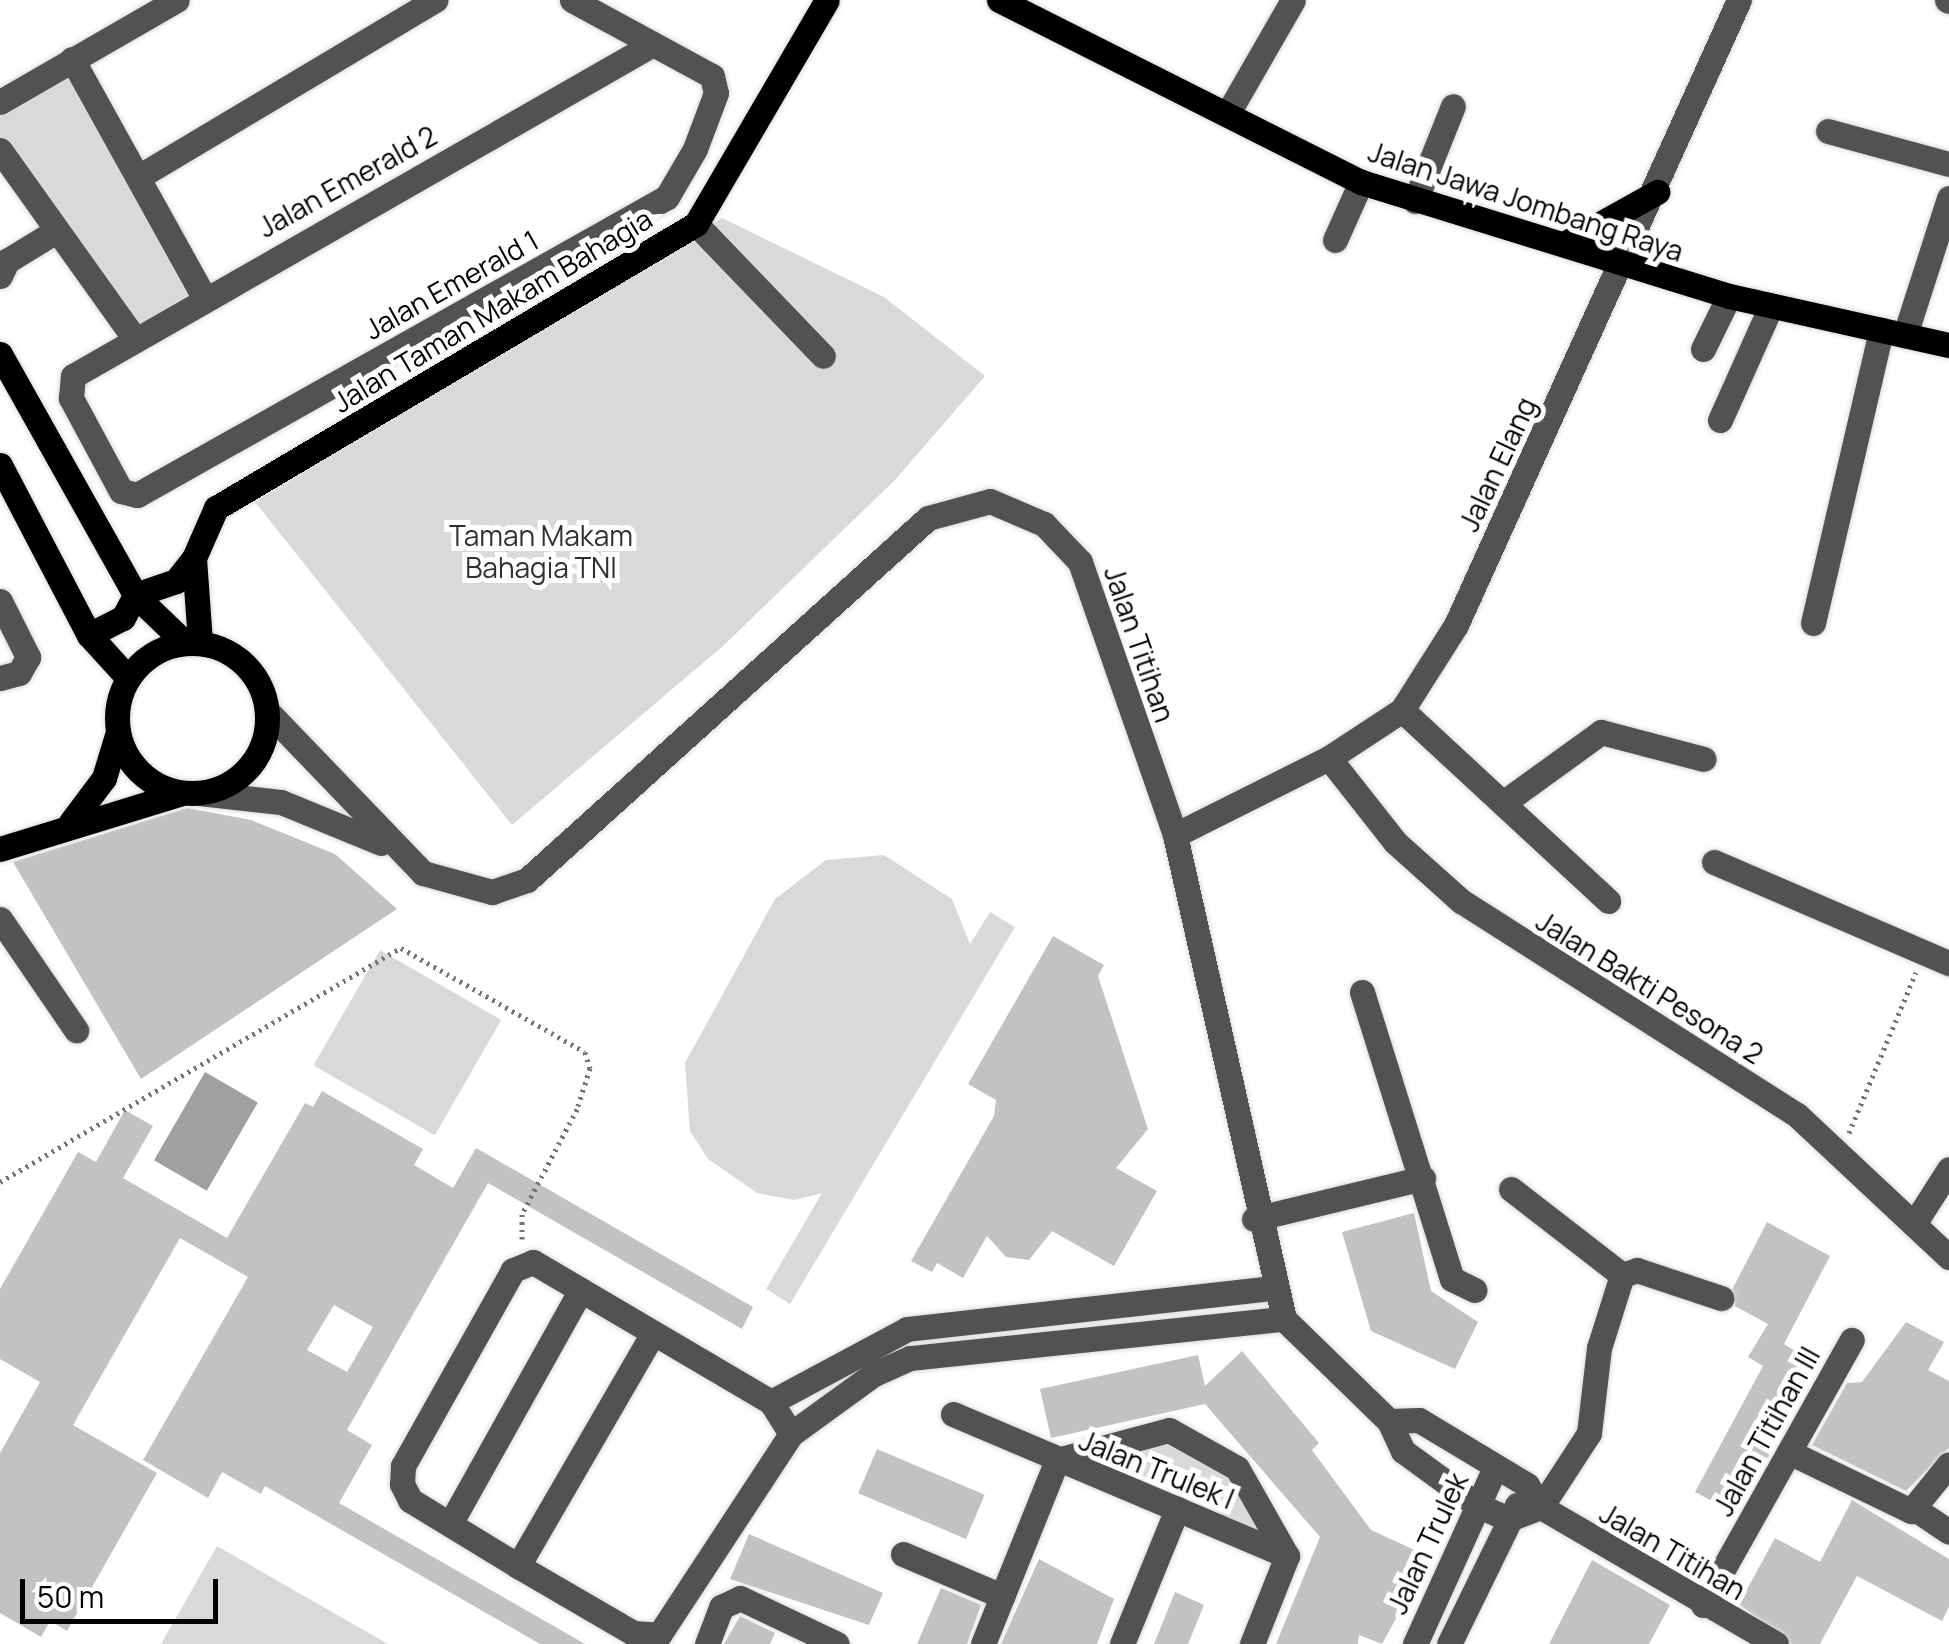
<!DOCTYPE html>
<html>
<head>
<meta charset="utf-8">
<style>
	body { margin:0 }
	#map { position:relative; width:1949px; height:1644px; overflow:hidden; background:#fff; font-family:Manrope,sans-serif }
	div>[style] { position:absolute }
	.green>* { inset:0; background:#d9d9d9; transform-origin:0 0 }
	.water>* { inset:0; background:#a0a0a0; transform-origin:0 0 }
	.building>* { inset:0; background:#c2c2c2; transform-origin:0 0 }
	.path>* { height:5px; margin-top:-2.5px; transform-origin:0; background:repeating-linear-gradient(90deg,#747474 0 2.5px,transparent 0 7.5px) }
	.roads { filter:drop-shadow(0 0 2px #dbdbdb) drop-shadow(0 0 2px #dbdbdb) }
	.minor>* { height:25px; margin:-12.5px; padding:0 12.5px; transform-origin:12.5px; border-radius:12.5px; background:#525252 }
	.major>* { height:25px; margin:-12.5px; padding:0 12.5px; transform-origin:12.5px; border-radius:12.5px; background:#000 }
	.major>.ring { margin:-12.5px; padding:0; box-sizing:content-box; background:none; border:25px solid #000; border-radius:50% }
	span { translate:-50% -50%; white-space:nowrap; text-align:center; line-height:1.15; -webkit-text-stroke:10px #fff; paint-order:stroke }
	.street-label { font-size:28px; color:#000 }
	.park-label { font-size:28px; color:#303030 }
	.scale { position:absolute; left:20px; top:1579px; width:198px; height:45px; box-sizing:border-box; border:5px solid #000; border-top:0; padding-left:12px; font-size:30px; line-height:35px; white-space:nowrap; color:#000; -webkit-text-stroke:8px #fff; paint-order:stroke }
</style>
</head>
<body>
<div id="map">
	<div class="green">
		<div style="clip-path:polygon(72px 59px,203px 295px,134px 338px,0 150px,0 101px)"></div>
		<div style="clip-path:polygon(722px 218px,884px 297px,985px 376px,895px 480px,723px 646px,512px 825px,255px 502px)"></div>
		<div style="clip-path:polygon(884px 855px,952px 899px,970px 944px,990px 912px,1015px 927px,790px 1304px,766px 1289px,822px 1193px,794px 1200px,757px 1193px,708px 1159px,690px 1131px,685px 1063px,775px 899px,826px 860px)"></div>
		<div style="left:380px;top:950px;width:140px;height:133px;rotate:30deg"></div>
		<div style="clip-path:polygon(1173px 1431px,1252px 1488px,1287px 1556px,1179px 1486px,1064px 1455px)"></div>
		<div style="clip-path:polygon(217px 1546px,388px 1644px,161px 1644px)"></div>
	</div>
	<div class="water">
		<div style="left:205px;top:1072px;width:61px;height:102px;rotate:30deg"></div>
	</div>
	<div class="building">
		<div style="clip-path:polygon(187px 808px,251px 820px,335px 854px,397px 909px,141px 1079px,13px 862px)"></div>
		<div style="clip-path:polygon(1053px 936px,1104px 965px,1098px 976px,1148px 1129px,1116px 1168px,1157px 1191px,1114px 1266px,1052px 1231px,1029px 1260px,1006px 1257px,987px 1236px,963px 1278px,937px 1263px,932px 1272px,911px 1261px,994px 1116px,996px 1100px,968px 1084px)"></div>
		<div style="clip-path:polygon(evenodd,322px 1091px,423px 1149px,414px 1165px,453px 1188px,476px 1148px,753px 1307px,742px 1329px,488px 1183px,347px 1430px,372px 1445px,339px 1503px,585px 1644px,540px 1644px,265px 1486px,261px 1494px,222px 1472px,208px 1498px,143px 1460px,248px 1277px,180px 1238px,73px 1425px,157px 1473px,67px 1631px,50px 1621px,41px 1637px,0 1613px,0 1453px,40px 1382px,0 1359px,0 1289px,78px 1152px,96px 1162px,125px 1110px,153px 1126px,123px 1178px,227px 1238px,305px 1103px,313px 1107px,322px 1091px,334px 1305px,373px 1327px,347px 1372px,307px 1350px,334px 1305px)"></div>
		<div style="clip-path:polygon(1414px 1213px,1431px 1291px,1478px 1322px,1455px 1369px,1371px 1331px,1342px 1232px)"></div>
		<div style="clip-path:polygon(1767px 1222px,1830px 1256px,1784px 1344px,1819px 1366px,1736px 1514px,1695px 1492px,1763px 1366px,1748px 1357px,1768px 1324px,1735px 1306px,1733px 1288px)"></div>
		<div style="clip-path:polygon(1906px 1322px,1944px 1342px,1928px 1370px,1949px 1381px,1949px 1448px,1906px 1491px,1812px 1445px,1847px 1383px,1862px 1382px)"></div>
		<div style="clip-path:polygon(1242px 1351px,1319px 1443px,1312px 1450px,1371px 1530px,1430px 1557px,1382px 1644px,1359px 1635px,1358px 1644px,1276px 1644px,1320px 1537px,1205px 1404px,1051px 1438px,1040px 1389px,1198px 1355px,1205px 1386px)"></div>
		<div style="left:877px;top:1449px;width:117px;height:48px;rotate:23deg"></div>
		<div style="clip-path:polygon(1852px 1500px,1949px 1559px,1949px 1607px,1942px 1621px,1857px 1576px,1820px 1644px,1792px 1644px,1739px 1604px,1775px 1538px,1820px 1562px)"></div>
		<div style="clip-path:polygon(749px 1534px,883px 1593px,869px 1625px,730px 1579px)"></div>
		<div style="clip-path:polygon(1039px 1559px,1114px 1599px,1097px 1644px,1001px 1644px)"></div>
		<div style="clip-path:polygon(1592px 1560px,1670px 1605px,1649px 1644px,1549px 1644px)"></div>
		<div style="clip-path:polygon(941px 1588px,981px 1605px,967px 1644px,917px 1644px)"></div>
		<div style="clip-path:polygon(1175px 1592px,1204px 1605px,1188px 1644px,1154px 1644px)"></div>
		<div style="clip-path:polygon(740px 1616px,775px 1633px,770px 1644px,724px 1644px)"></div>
	</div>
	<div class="path">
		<div style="left:1849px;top:1133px;width:174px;rotate:-67.4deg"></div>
		<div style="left:0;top:1182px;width:464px;rotate:-30.3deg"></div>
		<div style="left:401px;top:948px;width:211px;rotate:29.5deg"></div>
		<div style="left:585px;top:1052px;width:17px;rotate:73deg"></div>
		<div style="left:590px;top:1068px;width:43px;rotate:107.6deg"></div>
		<div style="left:577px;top:1109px;width:119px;rotate:117.6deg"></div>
		<div style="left:522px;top:1214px;width:25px;rotate:90deg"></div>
	</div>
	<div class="roads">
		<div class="minor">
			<div style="left:572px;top:0;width:159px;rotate:28.5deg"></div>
			<div style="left:712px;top:76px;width:17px;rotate:77deg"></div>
			<div style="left:716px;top:93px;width:60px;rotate:110.6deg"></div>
			<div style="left:695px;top:149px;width:56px;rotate:120.3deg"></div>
			<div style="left:667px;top:197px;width:608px;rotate:150.65deg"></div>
			<div style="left:137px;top:495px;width:16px;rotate:-166deg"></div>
			<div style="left:121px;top:491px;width:106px;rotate:-118.3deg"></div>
			<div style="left:71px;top:398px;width:22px;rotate:-85deg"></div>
			<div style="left:73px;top:376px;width:668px;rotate:-29.79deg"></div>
			<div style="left:1947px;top:0;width:2px;rotate:27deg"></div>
			<div style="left:72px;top:59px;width:270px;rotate:61deg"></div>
			<div style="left:0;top:102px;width:204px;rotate:-30deg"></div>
			<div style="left:1228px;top:113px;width:130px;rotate:-60.1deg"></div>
			<div style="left:1828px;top:131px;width:125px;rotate:15.3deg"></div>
			<div style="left:0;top:150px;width:231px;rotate:54.5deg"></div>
			<div style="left:140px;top:176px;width:344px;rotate:-30.8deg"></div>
			<div style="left:1415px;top:201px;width:102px;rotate:-68.2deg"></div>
			<div style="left:696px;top:224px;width:183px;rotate:46.1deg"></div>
			<div style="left:1335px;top:240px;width:64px;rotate:-65.9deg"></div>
			<div style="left:0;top:276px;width:17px;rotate:-65deg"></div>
			<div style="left:7px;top:261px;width:57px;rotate:-31.5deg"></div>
			<div style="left:1905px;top:335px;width:144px;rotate:-72.2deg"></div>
			<div style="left:1703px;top:349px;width:59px;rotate:-63.9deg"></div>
			<div style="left:1720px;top:420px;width:125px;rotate:-65.9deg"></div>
			<div style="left:0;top:601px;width:63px;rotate:63.4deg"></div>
			<div style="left:28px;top:657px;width:18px;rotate:119deg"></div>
			<div style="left:19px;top:673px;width:20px;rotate:165deg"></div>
			<div style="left:1813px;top:623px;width:301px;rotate:-76.9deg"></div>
			<div style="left:1402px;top:710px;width:281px;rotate:42.8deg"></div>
			<div style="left:267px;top:711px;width:225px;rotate:46.1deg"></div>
			<div style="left:423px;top:873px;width:72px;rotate:15.4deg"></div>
			<div style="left:492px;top:892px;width:37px;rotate:-19deg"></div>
			<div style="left:527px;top:880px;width:540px;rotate:-42.07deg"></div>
			<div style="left:928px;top:518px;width:64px;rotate:-15.3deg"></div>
			<div style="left:990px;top:501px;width:59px;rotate:23.1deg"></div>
			<div style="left:1044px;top:524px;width:52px;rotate:46.5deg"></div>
			<div style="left:1080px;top:562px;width:289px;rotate:70.8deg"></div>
			<div style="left:1175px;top:835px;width:496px;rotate:77.3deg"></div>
			<div style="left:1284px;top:1319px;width:146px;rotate:44.2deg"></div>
			<div style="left:1389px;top:1421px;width:33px;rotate:65deg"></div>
			<div style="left:1403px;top:1451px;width:92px;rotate:36.1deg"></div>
			<div style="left:1477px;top:1505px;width:35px;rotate:24deg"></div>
			<div style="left:1509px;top:1519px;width:34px;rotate:-21deg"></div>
			<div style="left:1329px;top:758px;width:107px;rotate:51.8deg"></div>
			<div style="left:1395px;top:842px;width:89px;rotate:41.8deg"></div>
			<div style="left:1461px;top:901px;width:398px;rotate:32.5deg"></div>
			<div style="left:1797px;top:1115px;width:208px;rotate:43.1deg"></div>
			<div style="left:199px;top:793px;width:82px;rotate:6.3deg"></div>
			<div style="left:281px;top:802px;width:108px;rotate:22.3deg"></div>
			<div style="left:1503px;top:803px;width:121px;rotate:-35.9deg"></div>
			<div style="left:1601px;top:732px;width:106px;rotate:14.7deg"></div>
			<div style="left:1175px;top:835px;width:172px;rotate:-26.6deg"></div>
			<div style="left:1329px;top:758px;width:87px;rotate:-33.3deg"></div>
			<div style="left:1402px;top:710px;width:101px;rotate:-57.6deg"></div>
			<div style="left:1456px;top:625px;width:686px;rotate:-65.64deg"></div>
			<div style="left:1714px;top:862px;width:256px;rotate:23.3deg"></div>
			<div style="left:0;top:919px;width:135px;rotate:55.6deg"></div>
			<div style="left:1362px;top:992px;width:301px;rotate:72.6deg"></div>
			<div style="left:1452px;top:1279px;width:25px;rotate:26deg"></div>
			<div style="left:1511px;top:1189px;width:140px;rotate:37.8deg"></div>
			<div style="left:1254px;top:1219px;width:174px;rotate:-13.6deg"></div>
			<div style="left:1914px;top:1224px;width:65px;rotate:-57.5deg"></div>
			<div style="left:771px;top:1402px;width:154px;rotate:-28.2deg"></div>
			<div style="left:907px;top:1329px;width:365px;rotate:-6.4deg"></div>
			<div style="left:953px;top:1414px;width:363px;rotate:23deg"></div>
			<div style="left:1389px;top:1421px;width:30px;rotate:-2deg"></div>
			<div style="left:1419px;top:1420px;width:126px;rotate:31deg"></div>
			<div style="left:1527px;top:1485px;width:26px;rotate:58deg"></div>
			<div style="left:1541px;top:1507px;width:272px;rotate:30.2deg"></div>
			<div style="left:791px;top:1434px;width:38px;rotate:-122deg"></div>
			<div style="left:771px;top:1402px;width:276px;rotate:-149.5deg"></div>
			<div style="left:533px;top:1262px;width:22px;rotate:158deg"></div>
			<div style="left:513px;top:1270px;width:225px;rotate:119.3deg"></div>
			<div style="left:403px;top:1466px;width:18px;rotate:93deg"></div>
			<div style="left:402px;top:1484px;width:18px;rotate:63deg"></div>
			<div style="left:410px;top:1500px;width:127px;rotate:31.4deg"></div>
			<div style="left:518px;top:1566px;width:133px;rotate:30.2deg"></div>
			<div style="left:633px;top:1633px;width:26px;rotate:4deg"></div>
			<div style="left:659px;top:1635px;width:240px;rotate:-56.7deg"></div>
			<div style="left:791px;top:1434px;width:102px;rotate:-35.9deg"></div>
			<div style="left:874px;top:1374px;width:39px;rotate:-24deg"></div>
			<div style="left:910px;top:1358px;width:376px;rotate:-6deg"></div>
			<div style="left:1789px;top:1452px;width:136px;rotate:25.8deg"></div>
			<div style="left:1911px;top:1511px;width:60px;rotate:-51deg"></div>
			<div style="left:1057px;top:1460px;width:116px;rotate:-15deg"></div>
			<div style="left:1169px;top:1430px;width:78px;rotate:29.2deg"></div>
			<div style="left:1237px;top:1468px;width:101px;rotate:60.4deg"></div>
			<div style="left:1287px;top:1556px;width:95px;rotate:111.7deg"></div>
			<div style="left:1541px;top:1507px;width:88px;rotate:-57deg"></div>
			<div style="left:1589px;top:1433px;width:86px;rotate:-83.3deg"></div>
			<div style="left:1599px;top:1348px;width:77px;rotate:-72.5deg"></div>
			<div style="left:1622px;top:1275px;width:16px;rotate:-18deg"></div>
			<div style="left:1637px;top:1270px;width:89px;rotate:18.4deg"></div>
			<div style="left:1918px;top:1511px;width:37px;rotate:34deg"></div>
			<div style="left:450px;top:1524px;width:268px;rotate:-60.8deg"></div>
			<div style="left:903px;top:1554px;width:108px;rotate:23deg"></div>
			<div style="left:518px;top:1566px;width:269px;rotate:-59.9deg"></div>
			<div style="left:1703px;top:1605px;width:304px;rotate:-60.7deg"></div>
			<div style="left:707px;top:1644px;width:40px;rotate:-69deg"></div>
			<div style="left:721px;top:1607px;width:21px;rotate:-25deg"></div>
			<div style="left:740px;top:1598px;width:107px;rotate:25.4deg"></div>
			<div style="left:983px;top:1644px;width:198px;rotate:-68.1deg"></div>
			<div style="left:1122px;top:1644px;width:146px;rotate:-67.8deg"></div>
			<div style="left:1415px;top:1644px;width:193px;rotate:-65.6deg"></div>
			<div style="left:1449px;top:1644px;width:155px;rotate:-63.9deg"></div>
		</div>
		<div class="major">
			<div style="left:999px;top:0;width:405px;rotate:26.7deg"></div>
			<div style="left:1361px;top:182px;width:385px;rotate:17.2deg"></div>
			<div style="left:1729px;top:296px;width:225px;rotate:12.6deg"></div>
			<div style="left:1564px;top:244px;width:107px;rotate:-29.2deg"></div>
			<div style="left:0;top:354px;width:276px;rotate:60.7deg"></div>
			<div style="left:135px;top:595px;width:69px;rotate:43.8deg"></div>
			<div style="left:0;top:465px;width:192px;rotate:62.4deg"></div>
			<div style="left:89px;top:635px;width:58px;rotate:47.8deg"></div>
			<div style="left:89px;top:635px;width:38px;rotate:-27deg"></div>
			<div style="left:123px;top:618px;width:26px;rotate:-62deg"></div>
			<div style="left:135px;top:595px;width:43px;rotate:-18.9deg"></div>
			<div style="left:176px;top:581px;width:29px;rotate:-52deg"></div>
			<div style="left:200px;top:642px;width:84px;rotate:-94.1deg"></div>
			<div style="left:194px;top:558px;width:55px;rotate:-66.3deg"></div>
			<div style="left:216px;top:508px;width:558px;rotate:-30.61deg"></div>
			<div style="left:696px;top:224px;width:259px;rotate:-59.7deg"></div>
			<div class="ring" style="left:117px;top:643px;width:125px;height:125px"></div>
			<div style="left:71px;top:822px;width:55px;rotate:-53.1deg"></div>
			<div style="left:104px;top:778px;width:48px;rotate:-73.1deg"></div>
			<div style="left:0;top:849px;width:190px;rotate:-17.1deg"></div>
		</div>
	</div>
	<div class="street-label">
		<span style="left:347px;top:181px;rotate:-29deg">Jalan Emerald 2</span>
		<span style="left:1526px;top:201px;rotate:18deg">Jalan Jawa Jombang Raya</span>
		<span style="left:451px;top:284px;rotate:-29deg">Jalan Emerald 1</span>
		<span style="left:492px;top:310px;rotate:-31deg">Jalan Taman Makam Bahagia</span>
		<span style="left:1497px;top:464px;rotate:-65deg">Jalan Elang</span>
		<span style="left:1140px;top:644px;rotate:71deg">Jalan Titihan</span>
		<span style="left:1650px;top:987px;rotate:32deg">Jalan Bakti Pesona 2</span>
		<span style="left:1766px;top:1431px;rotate:-61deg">Jalan Titihan III</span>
		<span style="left:1157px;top:1469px;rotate:22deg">Jalan Trulek I</span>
		<span style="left:1427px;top:1543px;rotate:-65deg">Jalan Trulek</span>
		<span style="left:1673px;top:1551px;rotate:30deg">Jalan Titihan</span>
	</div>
	<div class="park-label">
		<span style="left:541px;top:551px">Taman Makam<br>Bahagia TNI</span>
	</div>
	<div class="scale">50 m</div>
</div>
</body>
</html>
